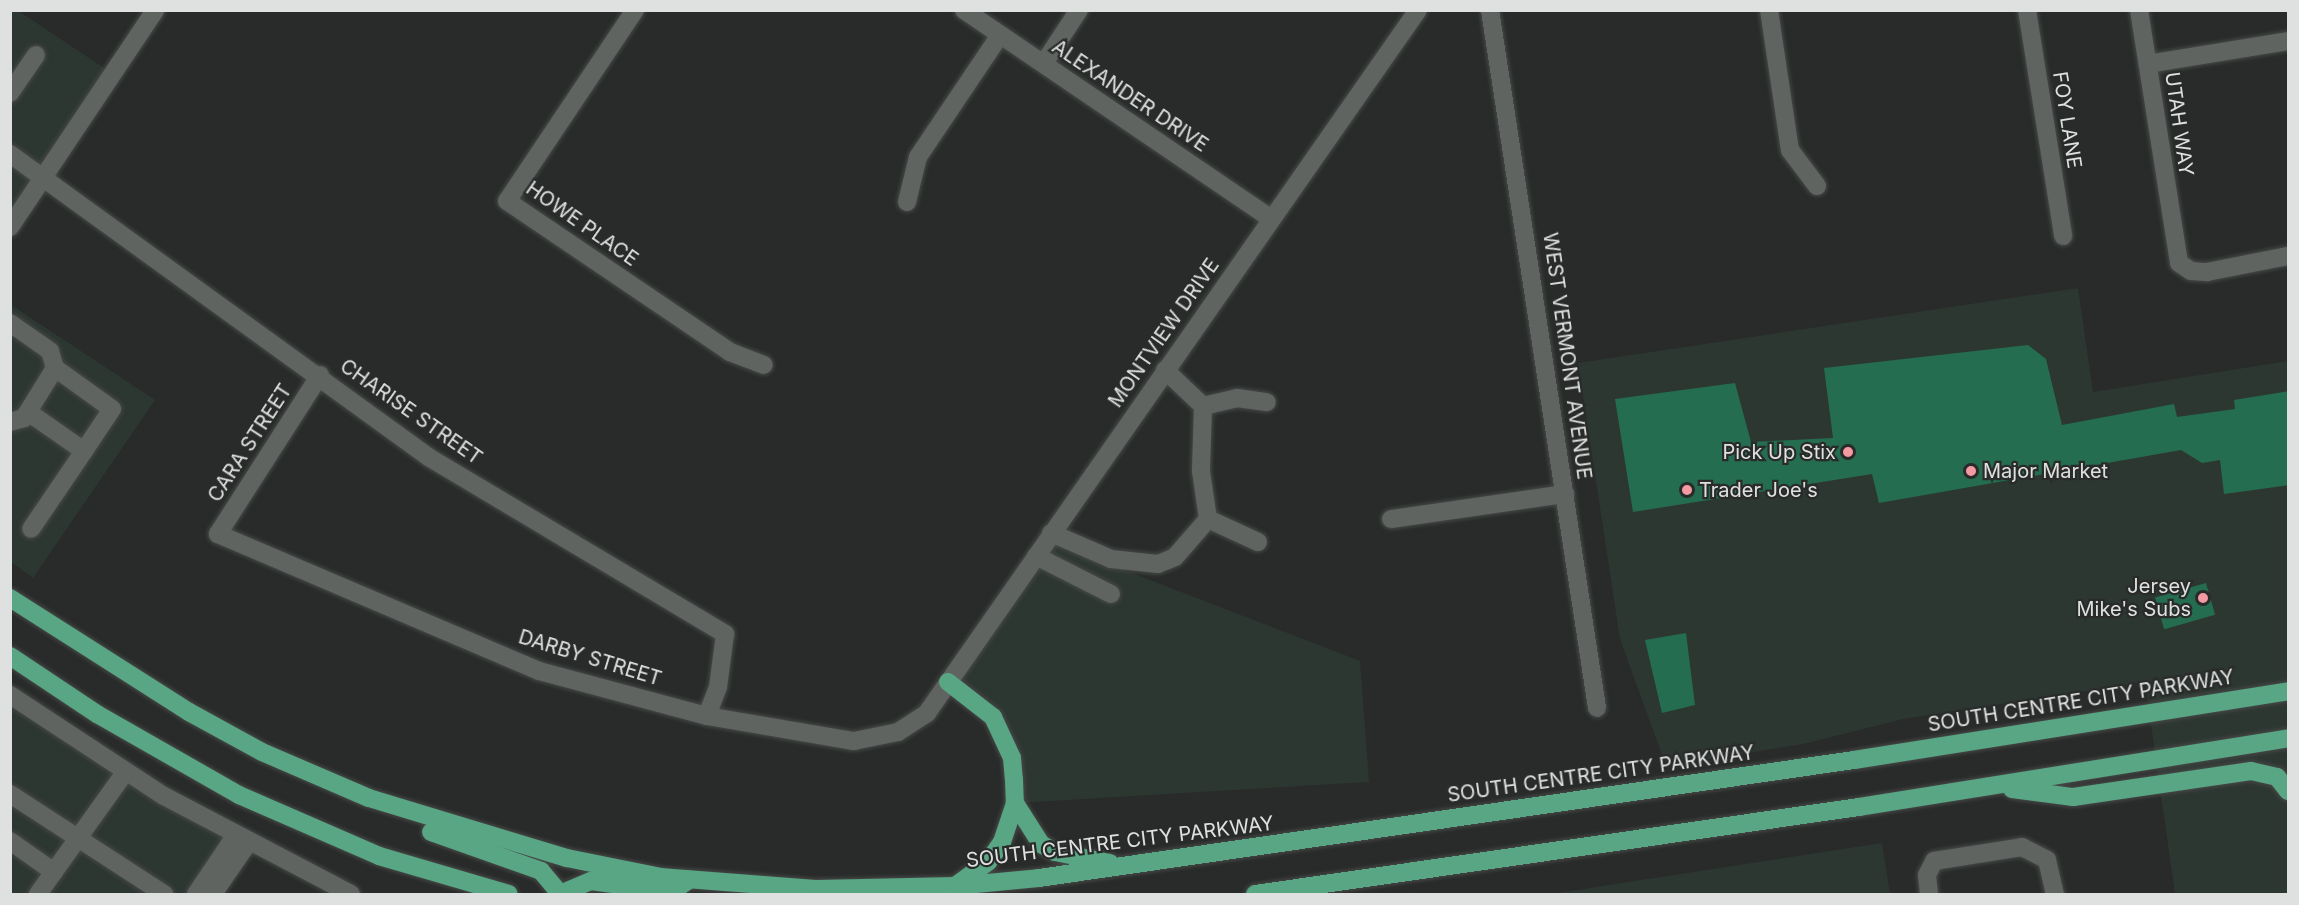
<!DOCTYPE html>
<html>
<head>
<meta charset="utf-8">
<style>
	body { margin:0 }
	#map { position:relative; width:2299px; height:905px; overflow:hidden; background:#282b29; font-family:Inter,sans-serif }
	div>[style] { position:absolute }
	.built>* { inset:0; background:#2d3732 }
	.building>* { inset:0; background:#256d50; transform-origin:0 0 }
	.roads { filter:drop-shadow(0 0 2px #474948) drop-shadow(0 0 2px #474948) }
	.minor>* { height:18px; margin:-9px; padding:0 9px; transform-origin:9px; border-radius:9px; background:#5f6461 }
	.highway>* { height:18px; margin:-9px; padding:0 9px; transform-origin:9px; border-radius:9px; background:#58a684 }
	.dots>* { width:16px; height:16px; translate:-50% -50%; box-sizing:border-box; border:3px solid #282b29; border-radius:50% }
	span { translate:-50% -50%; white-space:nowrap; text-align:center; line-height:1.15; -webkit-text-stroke:4.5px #282b29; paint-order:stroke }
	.street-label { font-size:20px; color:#dfe1e0 }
	.poi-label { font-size:20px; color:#dfe1e0 }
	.right { translate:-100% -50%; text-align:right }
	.left { translate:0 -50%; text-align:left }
	.frame { position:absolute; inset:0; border:12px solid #dfe1e0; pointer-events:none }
</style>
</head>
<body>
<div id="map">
	<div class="built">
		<div style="clip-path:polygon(17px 10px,113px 74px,11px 226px,10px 11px)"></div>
		<div style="clip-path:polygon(2078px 288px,2093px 392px,2288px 361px,2288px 894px,2175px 894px,2145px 682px,1903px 719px,1803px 744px,1666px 766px,1620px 639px,1578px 363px)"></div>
		<div style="clip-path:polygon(10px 304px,155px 400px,33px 578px,11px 562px)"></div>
		<div style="clip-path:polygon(1046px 540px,1360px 661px,1369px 782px,1015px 803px,1006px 739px,948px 682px)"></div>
		<div style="clip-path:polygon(10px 695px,248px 843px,213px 894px,11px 894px)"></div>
		<div style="clip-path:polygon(1882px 843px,1890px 894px,1552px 894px,1628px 882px)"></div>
	</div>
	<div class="building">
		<div style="clip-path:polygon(2028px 345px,2046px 359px,2062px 425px,2174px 404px,2177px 417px,2235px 409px,2234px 400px,2289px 391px,2289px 485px,2224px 494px,2220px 460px,2202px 463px,2181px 450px,1879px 503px,1872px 474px,1633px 512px,1615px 399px,1735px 383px,1751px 442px,1833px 438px,1824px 368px)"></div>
		<div style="left:2206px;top:583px;width:33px;height:53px;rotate:74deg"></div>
		<div style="clip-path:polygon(1686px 633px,1695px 705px,1662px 713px,1645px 640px)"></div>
	</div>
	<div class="roads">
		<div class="minor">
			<div style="left:635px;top:10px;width:230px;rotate:123.8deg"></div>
			<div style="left:507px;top:201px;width:269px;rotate:34.1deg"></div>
			<div style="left:730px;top:352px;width:36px;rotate:21deg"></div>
			<div style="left:964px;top:10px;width:371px;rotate:34.2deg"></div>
			<div style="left:1490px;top:10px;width:706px;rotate:81.28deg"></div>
			<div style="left:1769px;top:10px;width:142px;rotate:81.5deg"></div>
			<div style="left:1790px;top:150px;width:45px;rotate:53.1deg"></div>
			<div style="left:2027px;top:10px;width:229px;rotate:80.9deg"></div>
			<div style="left:2139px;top:10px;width:256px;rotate:81deg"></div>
			<div style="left:2179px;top:263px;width:14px;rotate:34deg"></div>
			<div style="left:2191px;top:271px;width:16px;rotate:4deg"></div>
			<div style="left:2207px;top:272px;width:83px;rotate:-11.2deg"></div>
			<div style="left:1044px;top:63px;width:64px;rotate:-56.6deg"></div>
			<div style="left:2148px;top:64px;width:142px;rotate:-9.3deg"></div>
			<div style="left:10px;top:93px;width:46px;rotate:-55.6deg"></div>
			<div style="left:10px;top:154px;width:518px;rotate:35.9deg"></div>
			<div style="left:430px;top:458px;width:344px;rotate:30.8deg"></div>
			<div style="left:725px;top:634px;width:53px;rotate:97.5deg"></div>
			<div style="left:718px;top:687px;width:31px;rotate:111deg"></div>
			<div style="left:907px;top:202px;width:46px;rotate:-76.3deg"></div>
			<div style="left:918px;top:157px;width:147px;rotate:-56.1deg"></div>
			<div style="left:10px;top:227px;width:261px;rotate:-56.2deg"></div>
			<div style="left:10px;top:323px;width:49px;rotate:35deg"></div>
			<div style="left:50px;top:351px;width:18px;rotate:74deg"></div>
			<div style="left:55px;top:368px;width:59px;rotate:121.8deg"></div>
			<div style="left:24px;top:418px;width:15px;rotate:164deg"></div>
			<div style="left:55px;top:368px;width:70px;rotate:35.7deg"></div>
			<div style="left:112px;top:409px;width:50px;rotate:123.7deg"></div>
			<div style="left:1165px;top:370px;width:52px;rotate:43.5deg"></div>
			<div style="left:1203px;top:406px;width:65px;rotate:91.8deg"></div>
			<div style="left:1201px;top:471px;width:49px;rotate:81.7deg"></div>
			<div style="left:1208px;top:519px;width:55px;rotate:24.7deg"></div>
			<div style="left:320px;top:375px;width:189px;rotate:122.7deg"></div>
			<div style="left:218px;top:534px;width:349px;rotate:23.1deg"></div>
			<div style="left:539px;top:671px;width:174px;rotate:15deg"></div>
			<div style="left:707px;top:716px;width:149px;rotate:9.7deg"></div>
			<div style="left:854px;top:741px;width:45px;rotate:-11.6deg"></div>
			<div style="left:898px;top:732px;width:35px;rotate:-33deg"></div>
			<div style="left:927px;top:713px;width:857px;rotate:-55.07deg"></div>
			<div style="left:1203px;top:406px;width:35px;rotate:-13deg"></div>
			<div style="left:1237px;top:398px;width:30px;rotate:8deg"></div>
			<div style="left:28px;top:412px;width:68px;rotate:34.9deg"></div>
			<div style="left:84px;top:451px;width:94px;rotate:124.2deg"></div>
			<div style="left:1391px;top:519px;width:176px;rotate:-8.2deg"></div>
			<div style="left:1051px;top:533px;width:65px;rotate:23.4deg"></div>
			<div style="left:1111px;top:559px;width:47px;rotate:6.1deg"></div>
			<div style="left:1158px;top:564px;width:18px;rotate:-22deg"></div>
			<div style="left:1175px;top:557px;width:50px;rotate:-49deg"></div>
			<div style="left:1036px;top:556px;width:84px;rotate:26.9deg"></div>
			<div style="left:10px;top:695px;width:184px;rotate:33.3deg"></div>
			<div style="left:164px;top:796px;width:211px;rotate:27.7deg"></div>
			<div style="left:10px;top:794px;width:184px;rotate:33deg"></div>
			<div style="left:10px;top:841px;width:54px;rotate:35.2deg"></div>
			<div style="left:38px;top:894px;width:151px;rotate:-54.4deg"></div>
			<div style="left:196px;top:894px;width:70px;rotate:-56.1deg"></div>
			<div style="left:213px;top:894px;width:62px;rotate:-55.5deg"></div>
			<div style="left:1929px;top:894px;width:19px;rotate:-96deg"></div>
			<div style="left:1927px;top:875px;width:16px;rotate:-63deg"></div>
			<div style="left:1934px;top:861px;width:89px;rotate:-9deg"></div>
			<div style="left:2022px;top:847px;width:28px;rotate:27deg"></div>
			<div style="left:2047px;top:860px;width:35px;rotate:77deg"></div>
		</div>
		<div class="highway">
			<div style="left:10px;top:598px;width:212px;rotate:32.5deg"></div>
			<div style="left:189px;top:712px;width:83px;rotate:28.7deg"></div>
			<div style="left:262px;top:752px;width:116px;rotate:23.3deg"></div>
			<div style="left:369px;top:798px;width:207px;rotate:16.9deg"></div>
			<div style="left:567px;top:858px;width:95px;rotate:11.5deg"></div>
			<div style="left:660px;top:877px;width:156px;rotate:4.4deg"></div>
			<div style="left:816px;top:889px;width:139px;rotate:-1.2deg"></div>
			<div style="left:955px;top:886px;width:84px;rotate:-5.4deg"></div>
			<div style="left:1039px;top:878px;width:823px;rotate:-8.24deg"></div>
			<div style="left:1854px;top:760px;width:439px;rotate:-9deg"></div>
			<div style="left:10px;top:656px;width:105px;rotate:33.7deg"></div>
			<div style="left:97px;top:714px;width:163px;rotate:29.7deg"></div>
			<div style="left:239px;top:795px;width:153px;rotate:23.5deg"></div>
			<div style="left:379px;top:856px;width:135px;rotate:16.3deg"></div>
			<div style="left:948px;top:682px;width:57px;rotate:37.9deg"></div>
			<div style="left:993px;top:717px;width:45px;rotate:65.1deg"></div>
			<div style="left:1012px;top:758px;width:21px;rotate:85deg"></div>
			<div style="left:1014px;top:779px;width:24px;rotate:88deg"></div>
			<div style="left:1015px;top:803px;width:41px;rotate:108.4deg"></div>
			<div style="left:1002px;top:842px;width:24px;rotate:125deg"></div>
			<div style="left:988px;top:862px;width:39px;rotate:144deg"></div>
			<div style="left:2012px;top:789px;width:62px;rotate:7.5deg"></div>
			<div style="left:2073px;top:797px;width:180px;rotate:-8.3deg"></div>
			<div style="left:2251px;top:771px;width:27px;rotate:13deg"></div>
			<div style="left:2277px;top:777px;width:18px;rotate:52deg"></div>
			<div style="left:1015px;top:803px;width:49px;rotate:57.6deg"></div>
			<div style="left:1041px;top:844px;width:16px;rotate:30deg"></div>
			<div style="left:1055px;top:852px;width:56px;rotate:11.3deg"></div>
			<div style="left:431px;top:832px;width:117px;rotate:19.5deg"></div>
			<div style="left:541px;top:871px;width:30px;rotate:50deg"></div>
			<div style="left:560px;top:894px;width:34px;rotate:-23deg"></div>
			<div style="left:591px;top:881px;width:81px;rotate:7.8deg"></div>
			<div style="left:671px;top:892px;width:22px;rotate:-34deg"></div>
			<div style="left:1255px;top:894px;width:610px;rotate:-8.2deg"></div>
			<div style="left:1859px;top:807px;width:435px;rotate:-9.1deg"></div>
		</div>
	</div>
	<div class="dots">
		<div style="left:1848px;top:452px;background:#f49aa3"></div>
		<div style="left:1971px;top:471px;background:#f49aa3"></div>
		<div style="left:1687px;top:490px;background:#f49aa3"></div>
		<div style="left:2203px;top:598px;background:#f49aa3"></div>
	</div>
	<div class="street-label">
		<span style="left:1130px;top:96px;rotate:34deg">ALEXANDER DRIVE</span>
		<span style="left:2067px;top:120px;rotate:81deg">FOY LANE</span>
		<span style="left:2179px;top:124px;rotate:82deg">UTAH WAY</span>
		<span style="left:582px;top:224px;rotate:35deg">HOWE PLACE</span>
		<span style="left:1164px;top:333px;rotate:-55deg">MONTVIEW DRIVE</span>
		<span style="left:1567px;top:356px;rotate:82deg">WEST VERMONT AVENUE</span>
		<span style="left:411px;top:412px;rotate:35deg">CHARISE STREET</span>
		<span style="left:250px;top:443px;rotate:-57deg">CARA STREET</span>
		<span style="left:590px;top:658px;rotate:17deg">DARBY STREET</span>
		<span style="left:2081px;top:701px;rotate:-9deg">SOUTH CENTRE CITY PARKWAY</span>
		<span style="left:1601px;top:774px;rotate:-8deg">SOUTH CENTRE CITY PARKWAY</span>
		<span style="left:1120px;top:842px;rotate:-7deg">SOUTH CENTRE CITY PARKWAY</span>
	</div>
	<div class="poi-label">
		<span class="right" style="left:1836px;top:452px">Pick Up Stix</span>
		<span class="left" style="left:1983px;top:471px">Major Market</span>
		<span class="left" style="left:1699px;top:490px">Trader Joe's</span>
		<span class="right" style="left:2191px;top:598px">Jersey<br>Mike's Subs</span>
	</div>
	<div class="frame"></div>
</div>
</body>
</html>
